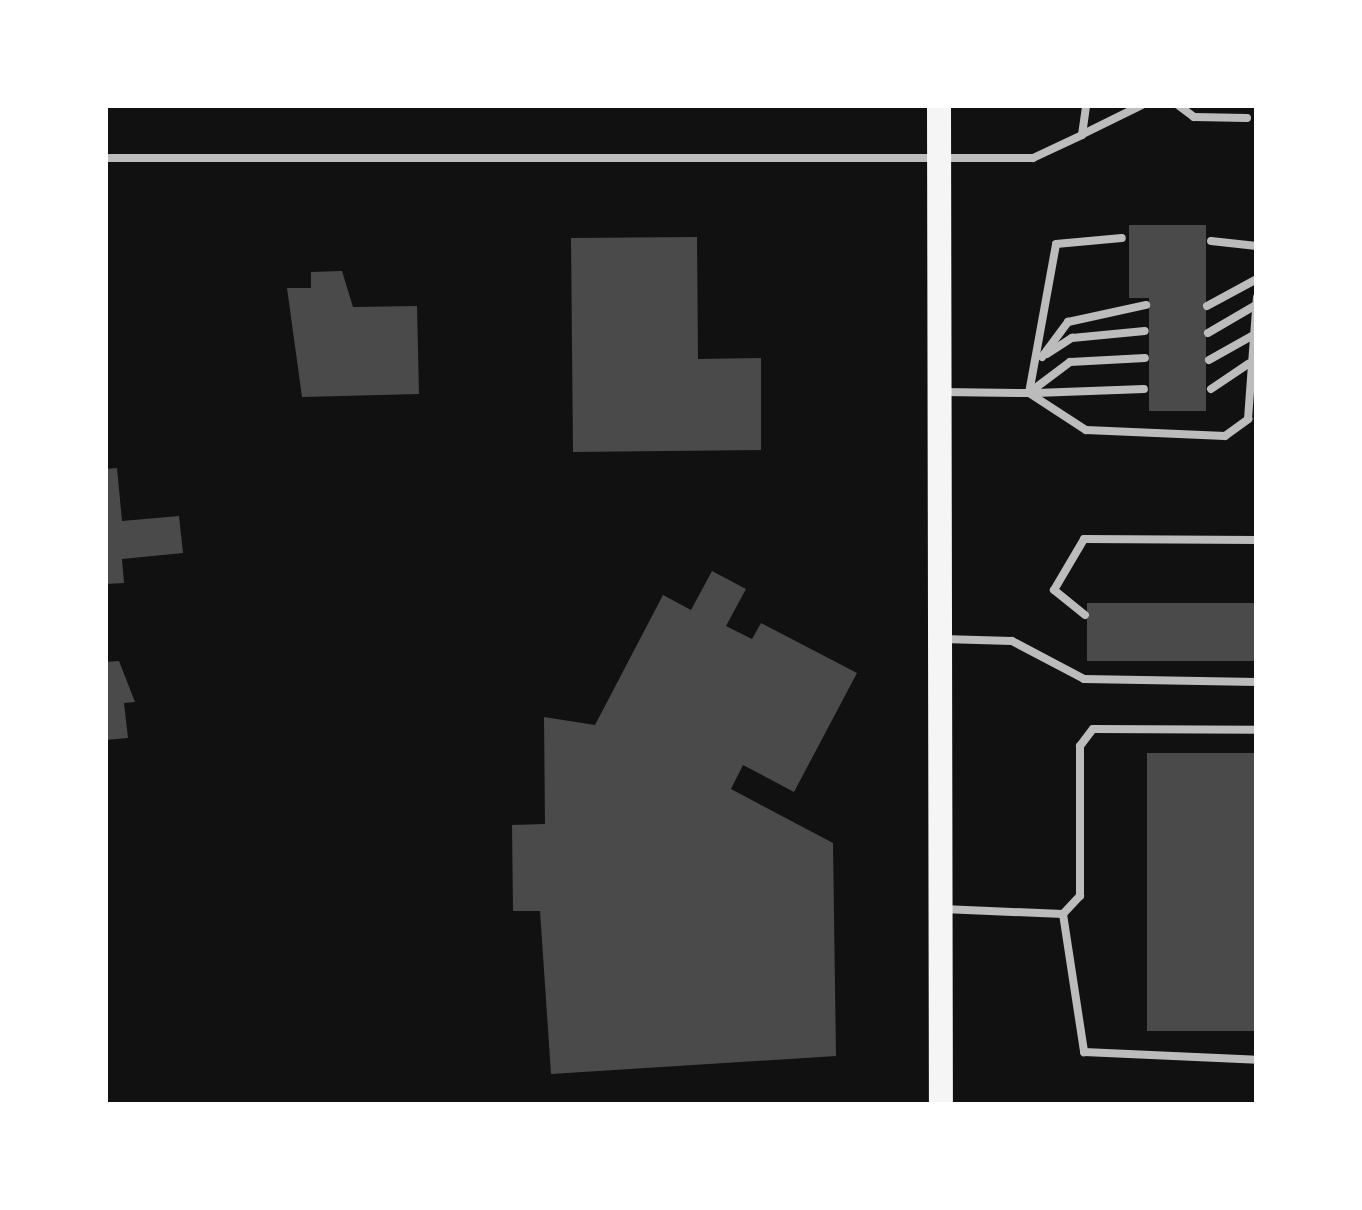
<!DOCTYPE html>
<html>
<head>
<meta charset="utf-8">
<style>
	body { margin:0 }
	#map { position:relative; width:1362px; height:1210px; overflow:hidden; background:#111; font-family:Montserrat,sans-serif }
	div>[style] { position:absolute }
	.building>* { inset:0; background:#4a4a4a; transform-origin:0 0 }
	.service>* { height:8px; margin:-4px; padding:0 4px; transform-origin:4px; border-radius:4px; background:#bcbcbc }
	.secondary>* { height:24px; margin:-12px; padding:0 12px; transform-origin:12px; border-radius:12px; background:#f5f5f5 }
	span { translate:-50% -50%; white-space:nowrap; text-align:center; line-height:1.15; -webkit-text-stroke:12px #fff; paint-order:stroke }
	.frame { position:absolute; inset:0; border:108px solid #fff; pointer-events:none }
</style>
</head>
<body>
<div id="map">
	<div class="building">
		<div style="clip-path:polygon(1129px 225px,1206px 225px,1206px 411px,1149px 411px,1149px 298px,1129px 298px)"></div>
		<div style="clip-path:polygon(697px 237px,698px 359px,761px 358px,761px 450px,573px 452px,571px 238px)"></div>
		<div style="clip-path:polygon(342px 271px,353px 307px,417px 306px,419px 394px,302px 397px,287px 288px,311px 288px,311px 272px)"></div>
		<div style="clip-path:polygon(117px 468px,122px 521px,179px 516px,183px 553px,122px 559px,124px 583px,105px 584px,105px 469px)"></div>
		<div style="clip-path:polygon(712px 571px,746px 589px,726px 626px,752px 639px,761px 623px,857px 673px,794px 792px,743px 765px,731px 789px,833px 843px,836px 1056px,551px 1074px,540px 911px,513px 911px,512px 825px,545px 824px,544px 717px,595px 725px,663px 595px,691px 610px)"></div>
		<div style="left:1257px;top:603px;width:58px;height:170px;rotate:90deg"></div>
		<div style="clip-path:polygon(119px 661px,135px 702px,124px 703px,128px 738px,105px 740px,105px 662px)"></div>
		<div style="left:1257px;top:753px;width:278px;height:110px;rotate:90deg"></div>
	</div>
	<div class="service">
		<div style="left:1178px;top:105px;width:20px;rotate:37deg"></div>
		<div style="left:1194px;top:117px;width:53px;rotate:1.1deg"></div>
		<div style="left:1083px;top:134px;width:66px;rotate:-26.2deg"></div>
		<div style="left:105px;top:158px;width:928px"></div>
		<div style="left:1033px;top:158px;width:54px;rotate:-25.1deg"></div>
		<div style="left:1082px;top:135px;width:30px;rotate:-82deg"></div>
		<div style="left:1211px;top:241px;width:46px;rotate:6.2deg"></div>
		<div style="left:1207px;top:306px;width:57px;rotate:-28.4deg"></div>
		<div style="left:1208px;top:333px;width:56px;rotate:-30.3deg"></div>
		<div style="left:1047px;top:354px;width:30px;rotate:-33deg"></div>
		<div style="left:1072px;top:338px;width:73px;rotate:-5.5deg"></div>
		<div style="left:1042px;top:357px;width:44px;rotate:-53.4deg"></div>
		<div style="left:1068px;top:322px;width:80px;rotate:-12.3deg"></div>
		<div style="left:1209px;top:360px;width:49px;rotate:-29.2deg"></div>
		<div style="left:1211px;top:389px;width:45px;rotate:-34deg"></div>
		<div style="left:941px;top:392px;width:88px;rotate:0.7deg"></div>
		<div style="left:1029px;top:393px;width:68px;rotate:33deg"></div>
		<div style="left:1086px;top:430px;width:139px;rotate:2.5deg"></div>
		<div style="left:1225px;top:436px;width:29px;rotate:-36deg"></div>
		<div style="left:1248px;top:419px;width:122px;rotate:-85.8deg"></div>
		<div style="left:1030px;top:392px;width:50px;rotate:-36.9deg"></div>
		<div style="left:1070px;top:362px;width:75px;rotate:-3.1deg"></div>
		<div style="left:1029px;top:393px;width:151px;rotate:-79.7deg"></div>
		<div style="left:1056px;top:244px;width:66px;rotate:-5.2deg"></div>
		<div style="left:1036px;top:393px;width:108px;rotate:-2.1deg"></div>
		<div style="left:1085px;top:615px;width:40px;rotate:-141deg"></div>
		<div style="left:1054px;top:590px;width:59px;rotate:-59.5deg"></div>
		<div style="left:1084px;top:539px;width:173px;rotate:0.3deg"></div>
		<div style="left:943px;top:639px;width:69px;rotate:1.7deg"></div>
		<div style="left:1012px;top:641px;width:81px;rotate:27.8deg"></div>
		<div style="left:1084px;top:679px;width:173px;rotate:1deg"></div>
		<div style="left:943px;top:909px;width:120px;rotate:2.4deg"></div>
		<div style="left:1063px;top:914px;width:25px;rotate:-47deg"></div>
		<div style="left:1080px;top:896px;width:150px;rotate:-90deg"></div>
		<div style="left:1080px;top:746px;width:21px;rotate:-53deg"></div>
		<div style="left:1093px;top:729px;width:164px;rotate:0.3deg"></div>
		<div style="left:1063px;top:914px;width:140px;rotate:81.3deg"></div>
		<div style="left:1084px;top:1052px;width:173px;rotate:2.6deg"></div>
	</div>
	<div class="secondary">
		<div style="left:939px;top:105px;width:1000px;rotate:89.89deg"></div>
	</div>
	<div class="frame"></div>
</div>
</body>
</html>
